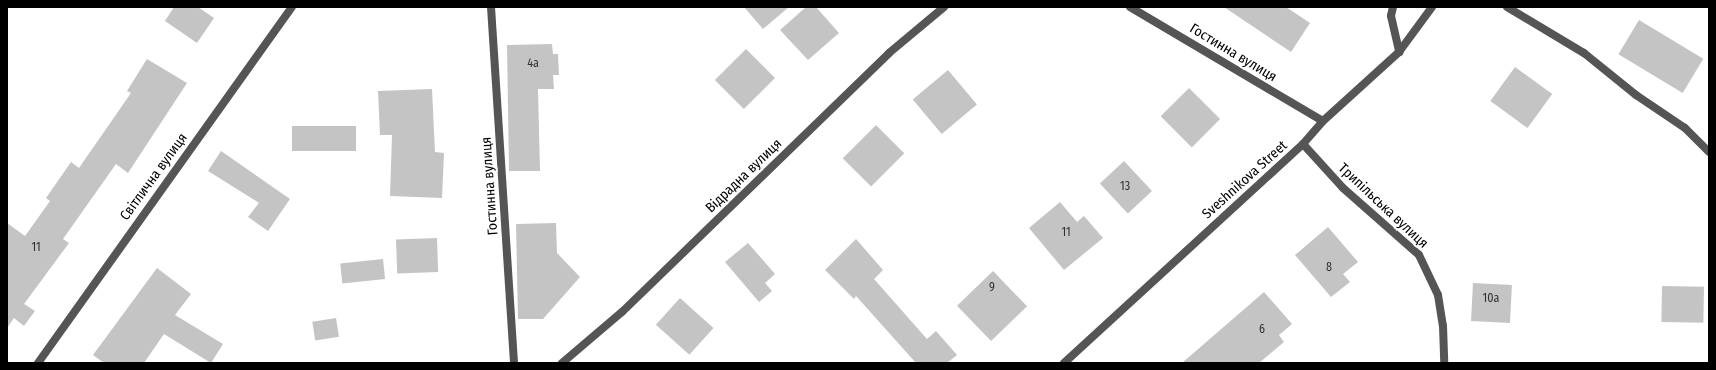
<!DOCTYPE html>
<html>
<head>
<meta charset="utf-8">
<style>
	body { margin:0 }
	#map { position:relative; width:1716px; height:370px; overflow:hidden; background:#fff; font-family:"Fira Sans Condensed",sans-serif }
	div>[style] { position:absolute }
	.building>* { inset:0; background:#c4c4c4; transform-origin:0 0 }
	.minor>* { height:8px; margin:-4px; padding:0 4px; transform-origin:4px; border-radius:4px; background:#555 }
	span { translate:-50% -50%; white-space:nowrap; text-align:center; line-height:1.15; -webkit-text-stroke:3.5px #fff; paint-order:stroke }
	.number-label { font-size:12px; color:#313131 }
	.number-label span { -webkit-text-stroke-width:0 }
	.street-label { font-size:14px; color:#000 }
	.frame { position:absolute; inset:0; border:8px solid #000; pointer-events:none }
</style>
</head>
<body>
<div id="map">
	<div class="building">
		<div style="clip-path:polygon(174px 7px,198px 7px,214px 18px,197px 43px,165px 21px)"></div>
		<div style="clip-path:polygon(744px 7px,789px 7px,763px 29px)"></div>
		<div style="clip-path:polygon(806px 7px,816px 7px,839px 33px,808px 60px,780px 30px)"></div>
		<div style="clip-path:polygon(1224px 7px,1286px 7px,1310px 23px,1291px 52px)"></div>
		<div style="left:1639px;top:20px;width:75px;height:40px;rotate:31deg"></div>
		<div style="clip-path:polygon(552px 44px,553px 54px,558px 54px,559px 75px,553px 75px,554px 89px,538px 89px,540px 171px,509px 171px,507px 45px)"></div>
		<div style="left:746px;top:49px;width:41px;height:44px;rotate:45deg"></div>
		<div style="clip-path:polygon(147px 59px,187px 83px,128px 173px,116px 164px,63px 239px,69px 243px,24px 304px,35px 311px,24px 326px,14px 318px,7px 328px,7px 223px,25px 236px,50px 201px,46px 198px,71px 162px,79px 168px,131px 93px,127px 91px)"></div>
		<div style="left:1515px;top:67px;width:46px;height:42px;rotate:36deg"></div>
		<div style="left:948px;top:70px;width:45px;height:46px;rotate:50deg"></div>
		<div style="left:1189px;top:88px;width:44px;height:40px;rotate:45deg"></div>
		<div style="clip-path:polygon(432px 89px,435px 152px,444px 153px,442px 198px,390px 196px,392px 135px,380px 135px,378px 91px)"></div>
		<div style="left:876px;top:125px;width:40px;height:47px;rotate:45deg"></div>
		<div style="left:356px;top:126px;width:25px;height:64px;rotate:90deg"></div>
		<div style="clip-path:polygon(221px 151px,290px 199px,268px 231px,248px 217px,259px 203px,208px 171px)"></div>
		<div style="left:1124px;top:161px;width:41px;height:33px;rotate:47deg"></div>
		<div style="clip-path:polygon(1060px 202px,1077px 222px,1084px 216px,1103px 238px,1064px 270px,1029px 228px)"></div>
		<div style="clip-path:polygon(556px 223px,557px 253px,580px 277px,543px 319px,518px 319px,516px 224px)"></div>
		<div style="clip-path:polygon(1328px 227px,1358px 262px,1343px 274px,1350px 282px,1331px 297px,1295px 255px)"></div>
		<div style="left:437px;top:238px;width:34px;height:41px;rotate:88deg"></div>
		<div style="clip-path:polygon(856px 239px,883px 270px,874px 279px,927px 339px,936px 331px,957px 355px,947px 363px,916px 363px,856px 296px,854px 299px,825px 270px)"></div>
		<div style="clip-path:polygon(748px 243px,775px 274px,765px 283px,772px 291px,759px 302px,725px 262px)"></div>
		<div style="left:383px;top:259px;width:20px;height:43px;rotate:84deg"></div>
		<div style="clip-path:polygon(157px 268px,191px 294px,175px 315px,223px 344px,211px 363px,164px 334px,144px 363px,104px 363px,93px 355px)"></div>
		<div style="left:993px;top:271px;width:49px;height:50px;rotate:46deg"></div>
		<div style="left:1473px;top:283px;width:39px;height:38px;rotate:3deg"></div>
		<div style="left:1662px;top:286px;width:42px;height:36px;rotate:1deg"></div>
		<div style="clip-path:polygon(1264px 292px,1292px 324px,1279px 335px,1284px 342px,1259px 363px,1182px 363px)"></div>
		<div style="left:680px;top:298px;width:45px;height:36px;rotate:42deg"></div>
		<div style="left:336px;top:318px;width:19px;height:24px;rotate:81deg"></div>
	</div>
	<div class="minor">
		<div style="left:491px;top:7px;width:357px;rotate:86.3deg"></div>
		<div style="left:1130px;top:7px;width:224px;rotate:30.6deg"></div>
		<div style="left:1393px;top:7px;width:9px;rotate:103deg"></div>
		<div style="left:1391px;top:16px;width:37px;rotate:77deg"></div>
		<div style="left:1507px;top:7px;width:90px;rotate:30.9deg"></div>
		<div style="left:1584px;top:53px;width:67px;rotate:38.9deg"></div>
		<div style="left:1636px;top:95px;width:59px;rotate:34deg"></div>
		<div style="left:1685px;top:128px;width:34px;rotate:45deg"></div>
		<div style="left:1303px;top:144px;width:59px;rotate:47.7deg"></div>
		<div style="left:1343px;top:188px;width:101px;rotate:41.4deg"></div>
		<div style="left:1419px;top:255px;width:44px;rotate:64.6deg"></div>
		<div style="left:1438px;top:295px;width:31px;rotate:81deg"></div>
		<div style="left:1443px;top:326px;width:37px;rotate:88deg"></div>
		<div style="left:38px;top:363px;width:437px;rotate:-54.5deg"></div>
		<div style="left:562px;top:363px;width:79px;rotate:-40.4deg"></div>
		<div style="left:622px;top:312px;width:372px;rotate:-44.1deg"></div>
		<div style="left:889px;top:53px;width:72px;rotate:-39.9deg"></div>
		<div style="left:1064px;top:363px;width:324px;rotate:-42.5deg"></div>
		<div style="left:1303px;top:144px;width:30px;rotate:-49deg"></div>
		<div style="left:1323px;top:121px;width:103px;rotate:-42.2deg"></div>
		<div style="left:1399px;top:52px;width:56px;rotate:-53.7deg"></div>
	</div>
	<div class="number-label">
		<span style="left:533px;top:64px">4а</span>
		<span style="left:1125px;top:187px">13</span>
		<span style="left:1066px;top:233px">11</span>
		<span style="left:36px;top:248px">11</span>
		<span style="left:1329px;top:268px">8</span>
		<span style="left:992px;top:288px">9</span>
		<span style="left:1491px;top:299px">10а</span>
		<span style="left:1262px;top:330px">6</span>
	</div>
	<div class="street-label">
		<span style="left:1233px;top:53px;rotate:31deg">Гостинна вулиця</span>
		<span style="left:744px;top:176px;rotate:-44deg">Відрадна вулиця</span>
		<span style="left:154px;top:177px;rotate:-54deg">Світлична вулиця</span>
		<span style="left:1245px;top:180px;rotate:-42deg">Sveshnikova Street</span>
		<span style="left:490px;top:186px;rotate:-94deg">Гостинна вулиця</span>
		<span style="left:1383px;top:206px;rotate:43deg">Трипільська вулиця</span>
	</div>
	<div class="frame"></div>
</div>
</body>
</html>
